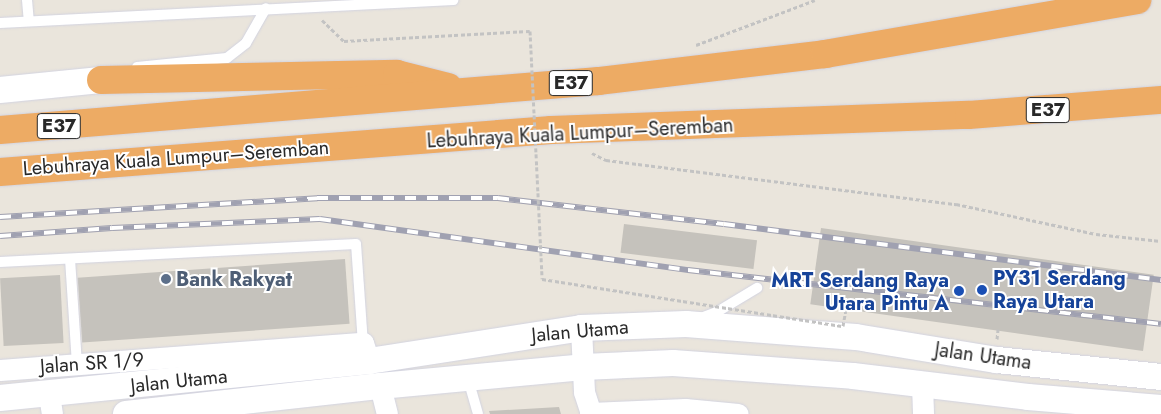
<!DOCTYPE html>
<html>
<head>
<meta charset="utf-8">
<style>
	body { margin:0 }
	#map { position:relative; width:1161px; height:414px; overflow:hidden; background:#eae5dc; font-family:Jost,sans-serif }
	div>[style] { position:absolute }
	.building>* { inset:0; background:#c5c2bc; transform-origin:0 0 }
	.path>* { height:3px; margin-top:-1.5px; transform-origin:0; background:repeating-linear-gradient(90deg,#c3c3c3 0 4px,transparent 0 6.5px) }
	.roads { filter:drop-shadow(0 0 1px #d2d3e0) drop-shadow(0 0 1px #d2d3e0) }
	.service>* { height:10px; margin:-5px; padding:0 5px; transform-origin:5px; border-radius:5px; background:#fff }
	.minor>* { height:21px; margin:-10.5px; padding:0 10.5px; transform-origin:10.5px; border-radius:10.5px; background:#fff }
	.tertiary>* { height:26px; margin:-13px; padding:0 13px; transform-origin:13px; border-radius:13px; background:#fff }
	.motorway>* { height:28px; margin:-14px; padding:0 14px; transform-origin:14px; border-radius:14px; background:#edab64 }
	.rail>* { height:5.5px; margin-top:-2.75px; transform-origin:0; background:repeating-linear-gradient(90deg,#fff 0 11px,#a0a1b1 0 22px); box-sizing:border-box; border-block:1px solid #a0a1b1 }
	.path-bridge>* { height:3px; margin-top:-1.5px; transform-origin:0; background:repeating-linear-gradient(90deg,#c3c3c3 0 4px,transparent 0 6.5px) }
	.dots>* { width:14px; height:14px; translate:-50% -50%; box-sizing:border-box; border:2px solid #fff; border-radius:50% }
	span { translate:-50% -50%; white-space:nowrap; text-align:center; line-height:1.15; -webkit-text-stroke:4px #fff; paint-order:stroke }
	.shield-label span { padding:1px 4px; background:#fff; border:1px solid; border-radius:4px; -webkit-text-stroke-width:0 }
	.shield-label { font-size:19px; color:#292929; font-weight:700 }
	.street-label { font-size:20px; color:#292929 }
	.transit-label { font-size:20px; color:#164399; font-weight:700 }
	.left { translate:0 -50%; text-align:left }
	.right { translate:-100% -50%; text-align:right }
	.service-label { font-size:20px; color:#4e5e75; font-weight:700 }
</style>
</head>
<body>
<div id="map">
	<div class="building">
		<div style="left:624px;top:224px;width:134px;height:29px;rotate:7deg"></div>
		<div style="left:821px;top:228px;width:336px;height:77px;rotate:8deg"></div>
		<div style="left:345px;top:259px;width:65px;height:268px;rotate:86deg"></div>
		<div style="left:60px;top:275px;width:68px;height:60px;rotate:87deg"></div>
		<div style="clip-path:polygon(559px 407px,561px 414px,490px 414px,489px 411px)"></div>
	</div>
	<div class="path">
		<div style="left:322px;top:20px;width:30px;rotate:44deg"></div>
		<div style="left:344px;top:41px;width:186px;rotate:-3.1deg"></div>
		<div style="left:696px;top:45px;width:127px;rotate:-20.7deg"></div>
		<div style="left:592px;top:153px;width:16px;rotate:27deg"></div>
		<div style="left:606px;top:160px;width:353px;rotate:7.2deg"></div>
		<div style="left:956px;top:204px;width:143px;rotate:12.1deg"></div>
		<div style="left:1096px;top:234px;width:65px;rotate:6.1deg"></div>
		<div style="left:997px;top:339px;width:10px;rotate:-84deg"></div>
	</div>
	<div class="roads">
		<div class="service">
			<div style="left:27px;top:0;width:21px;rotate:85deg"></div>
			<div style="left:0;top:23px;width:454px;rotate:-2.9deg"></div>
			<div style="left:137px;top:67px;width:90px;rotate:-5.7deg"></div>
			<div style="left:227px;top:58px;width:24px;rotate:-38deg"></div>
			<div style="left:246px;top:43px;width:40px;rotate:-60.3deg"></div>
			<div style="left:70px;top:259px;width:105px;rotate:86.2deg"></div>
			<div style="left:0;top:262px;width:356px;rotate:-2.9deg"></div>
			<div style="left:356px;top:244px;width:99px;rotate:86deg"></div>
			<div style="left:701px;top:318px;width:17px;rotate:-21deg"></div>
			<div style="left:717px;top:312px;width:47px;rotate:-31deg"></div>
			<div style="left:468px;top:379px;width:36px;rotate:74deg"></div>
		</div>
		<div class="minor">
			<div style="left:581px;top:328px;width:64px;rotate:87.3deg"></div>
			<div style="left:584px;top:392px;width:23px;rotate:72deg"></div>
			<div style="left:0;top:370px;width:364px;rotate:-4.3deg"></div>
			<div style="left:363px;top:343px;width:19px;rotate:72deg"></div>
			<div style="left:922px;top:384px;width:30px;rotate:88deg"></div>
			<div style="left:380px;top:386px;width:29px;rotate:76deg"></div>
			<div style="left:49px;top:395px;width:19px;rotate:81deg"></div>
			<div style="left:590px;top:413px;width:95px;rotate:-2.4deg"></div>
			<div style="left:685px;top:409px;width:53px;rotate:5.4deg"></div>
		</div>
		<div class="tertiary">
			<div style="left:0;top:90px;width:101px;rotate:-5.7deg"></div>
			<div style="left:0;top:398px;width:371px;rotate:-5.7deg"></div>
			<div style="left:369px;top:361px;width:215px;rotate:-8.8deg"></div>
			<div style="left:581px;top:328px;width:105px;rotate:-2.2deg"></div>
			<div style="left:686px;top:324px;width:170px;rotate:4.4deg"></div>
			<div style="left:856px;top:337px;width:143px;rotate:9.3deg"></div>
			<div style="left:997px;top:360px;width:165px;rotate:5.9deg"></div>
			<div style="left:126px;top:414px;width:256px;rotate:-6.3deg"></div>
			<div style="left:380px;top:386px;width:204px;rotate:-5.3deg"></div>
			<div style="left:583px;top:367px;width:90px;rotate:-2.5deg"></div>
			<div style="left:673px;top:363px;width:180px;rotate:4.1deg"></div>
			<div style="left:853px;top:376px;width:176px;rotate:6.8deg"></div>
			<div style="left:1028px;top:397px;width:133px;rotate:4.7deg"></div>
		</div>
		<div class="motorway">
			<div style="left:101px;top:80px;width:296px;rotate:-1.2deg"></div>
			<div style="left:397px;top:74px;width:53px;rotate:14.3deg"></div>
			<div style="left:0;top:130px;width:601px;rotate:-4.68deg"></div>
			<div style="left:599px;top:81px;width:228px;rotate:-6.8deg"></div>
			<div style="left:825px;top:54px;width:317px;rotate:-9.8deg"></div>
			<div style="left:0;top:172px;width:553px;rotate:-4.36deg"></div>
			<div style="left:551px;top:130px;width:418px;rotate:-2.1deg"></div>
			<div style="left:969px;top:115px;width:193px;rotate:-4.5deg"></div>
		</div>
	</div>
	<div class="rail">
		<div style="left:0;top:217px;width:318px;rotate:-3.4deg"></div>
		<div style="left:317px;top:198px;width:181px"></div>
		<div style="left:498px;top:198px;width:227px;rotate:6.6deg"></div>
		<div style="left:724px;top:224px;width:441px;rotate:7.3deg"></div>
		<div style="left:0;top:236px;width:112px;rotate:-4.1deg"></div>
		<div style="left:112px;top:228px;width:208px;rotate:-2.5deg"></div>
		<div style="left:320px;top:219px;width:372px;rotate:7.9deg"></div>
		<div style="left:688px;top:270px;width:476px;rotate:6.5deg"></div>
	</div>
	<div class="path-bridge">
		<div style="left:530px;top:31px;width:248px;rotate:87.2deg"></div>
		<div style="left:542px;top:279px;width:305px;rotate:8.9deg"></div>
		<div style="left:843px;top:326px;width:17px;rotate:-80deg"></div>
	</div>
	<div class="dots">
		<div style="left:166px;top:279px;background:#5c6f8a"></div>
		<div style="left:982px;top:290px;background:#1a4fb4"></div>
		<div style="left:959px;top:291px;background:#1a4fb4"></div>
	</div>
	<div class="shield-label">
		<span style="left:571px;top:83px">E37</span>
		<span style="left:1048px;top:110px">E37</span>
		<span style="left:59px;top:126px">E37</span>
	</div>
	<div class="street-label">
		<span style="left:580px;top:133px;rotate:-3deg">Lebuhraya Kuala Lumpur–Seremban</span>
		<span style="left:176px;top:158px;rotate:-4deg">Lebuhraya Kuala Lumpur–Seremban</span>
		<span style="left:580px;top:331px;rotate:-5deg">Jalan Utama</span>
		<span style="left:983px;top:356px;rotate:8deg">Jalan Utama</span>
		<span style="left:92px;top:363px;rotate:-4deg">Jalan SR 1/9</span>
		<span style="left:179px;top:381px;rotate:-6deg">Jalan Utama</span>
	</div>
	<div class="transit-label">
		<span class="left" style="left:993px;top:290px">PY31 Serdang<br>Raya Utara</span>
		<span class="right" style="left:949px;top:292px">MRT Serdang Raya<br>Utara Pintu A</span>
	</div>
	<div class="service-label">
		<span class="left" style="left:176px;top:279px">Bank Rakyat</span>
	</div>
</div>
</body>
</html>
